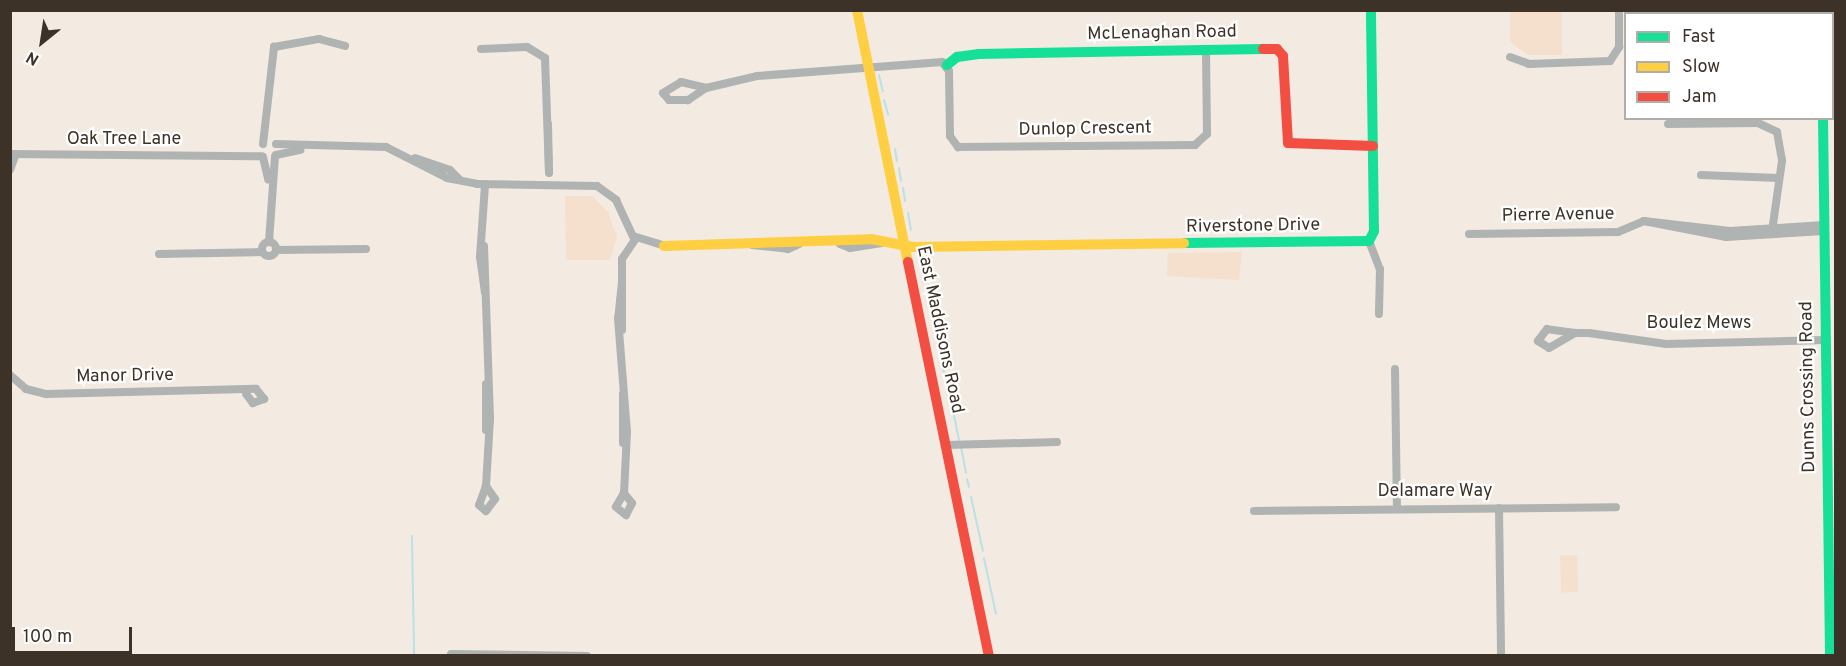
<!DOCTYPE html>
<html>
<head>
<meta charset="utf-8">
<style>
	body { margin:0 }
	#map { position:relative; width:1846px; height:666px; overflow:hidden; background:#f3eae2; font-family:Overpass,sans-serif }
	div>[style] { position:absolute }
	.green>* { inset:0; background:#f5e0cd; transform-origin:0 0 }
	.stream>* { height:2px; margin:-1px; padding:0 1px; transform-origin:1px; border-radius:1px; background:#b9e1e6 }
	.street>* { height:8px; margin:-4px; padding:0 4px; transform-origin:4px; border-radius:4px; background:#afb3b2 }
	.street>.ring { margin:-4px; padding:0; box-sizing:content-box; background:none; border:8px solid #afb3b2; border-radius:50% }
	.fast>* { height:10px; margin:-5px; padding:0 5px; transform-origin:5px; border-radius:5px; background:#16e098 }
	.slow>* { height:10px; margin:-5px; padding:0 5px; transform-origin:5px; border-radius:5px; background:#ffcf43 }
	.jam>* { height:10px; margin:-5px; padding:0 5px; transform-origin:5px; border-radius:5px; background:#f24e42 }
	span { translate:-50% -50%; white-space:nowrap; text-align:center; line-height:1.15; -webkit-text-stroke:4.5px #fff; paint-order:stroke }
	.street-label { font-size:18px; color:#3d3227 }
	.frame { position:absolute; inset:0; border:12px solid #3d3227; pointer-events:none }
	.legend { position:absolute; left:1624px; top:12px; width:210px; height:108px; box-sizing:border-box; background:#fff; border:2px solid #b1ada9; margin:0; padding:8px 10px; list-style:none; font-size:18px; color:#3d3227 }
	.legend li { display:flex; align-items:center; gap:12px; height:30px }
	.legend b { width:30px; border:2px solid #b1ada9 }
	.north { position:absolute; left:12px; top:12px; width:60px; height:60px; -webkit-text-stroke:4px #fff; paint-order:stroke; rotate:210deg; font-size:16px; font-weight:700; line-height:24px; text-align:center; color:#3d3227 }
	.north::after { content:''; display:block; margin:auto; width:21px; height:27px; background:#3d3227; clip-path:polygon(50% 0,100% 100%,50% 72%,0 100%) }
	.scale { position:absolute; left:12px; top:627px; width:120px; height:27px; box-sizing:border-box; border:3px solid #3d3227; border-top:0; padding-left:8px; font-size:18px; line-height:21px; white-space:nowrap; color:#3d3227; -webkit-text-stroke:4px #fff; paint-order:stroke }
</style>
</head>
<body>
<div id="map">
	<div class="green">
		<div style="clip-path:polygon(1510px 11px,1562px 11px,1562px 55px,1528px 55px,1510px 42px)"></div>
		<div style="clip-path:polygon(565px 196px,592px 196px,608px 212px,617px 237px,610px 260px,566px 260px)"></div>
		<div style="clip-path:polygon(1242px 252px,1239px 280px,1167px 276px,1168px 253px)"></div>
		<div style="left:1577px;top:555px;width:37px;height:17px;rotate:88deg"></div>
	</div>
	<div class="stream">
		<div style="left:879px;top:75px;width:17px;rotate:77deg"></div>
		<div style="left:884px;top:100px;width:15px;rotate:74deg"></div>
		<div style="left:895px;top:149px;width:12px;rotate:81deg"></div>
		<div style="left:899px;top:168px;width:13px;rotate:81deg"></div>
		<div style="left:903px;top:188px;width:13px;rotate:81deg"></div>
		<div style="left:908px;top:213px;width:17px;rotate:80deg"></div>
		<div style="left:941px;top:363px;width:19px;rotate:72deg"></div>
		<div style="left:948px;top:386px;width:55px;rotate:78.5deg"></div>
		<div style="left:961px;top:447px;width:26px;rotate:79deg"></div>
		<div style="left:967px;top:479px;width:8px;rotate:76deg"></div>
		<div style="left:971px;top:497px;width:55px;rotate:77.5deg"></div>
		<div style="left:412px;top:536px;width:120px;rotate:89deg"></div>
		<div style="left:984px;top:558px;width:57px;rotate:77.9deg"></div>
	</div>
	<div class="street">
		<div style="left:1757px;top:14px;width:15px;rotate:-16deg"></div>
		<div style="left:481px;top:49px;width:46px;rotate:-2.5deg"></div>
		<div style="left:527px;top:47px;width:21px;rotate:31deg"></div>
		<div style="left:545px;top:58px;width:114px;rotate:88deg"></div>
		<div style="left:1510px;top:57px;width:20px;rotate:20deg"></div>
		<div style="left:1529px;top:64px;width:81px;rotate:-2.1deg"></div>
		<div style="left:1610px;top:61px;width:17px;rotate:-57deg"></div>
		<div style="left:1619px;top:47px;width:37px;rotate:-90deg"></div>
		<div style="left:706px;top:88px;width:22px;rotate:146deg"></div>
		<div style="left:688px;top:100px;width:19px;rotate:180deg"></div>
		<div style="left:669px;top:100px;width:9px;rotate:-131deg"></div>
		<div style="left:663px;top:93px;width:21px;rotate:-31deg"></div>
		<div style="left:681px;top:82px;width:26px;rotate:13deg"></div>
		<div style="left:706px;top:88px;width:52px;rotate:-13.2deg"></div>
		<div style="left:757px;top:76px;width:186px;rotate:-4.3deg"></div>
		<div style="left:942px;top:62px;width:11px;rotate:52deg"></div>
		<div style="left:949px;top:71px;width:65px;rotate:89.1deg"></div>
		<div style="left:950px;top:136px;width:14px;rotate:54deg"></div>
		<div style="left:958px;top:147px;width:237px;rotate:-0.5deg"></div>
		<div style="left:1195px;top:145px;width:16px;rotate:-43deg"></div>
		<div style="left:1207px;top:134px;width:85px;rotate:-90.7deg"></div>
		<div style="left:548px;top:124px;width:49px;rotate:88.8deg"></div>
		<div style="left:1668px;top:124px;width:90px;rotate:-0.6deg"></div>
		<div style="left:1758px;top:123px;width:21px;rotate:25deg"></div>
		<div style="left:1777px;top:132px;width:29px;rotate:80deg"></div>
		<div style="left:1782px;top:161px;width:71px;rotate:98.1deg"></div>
		<div style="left:263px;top:144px;width:98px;rotate:-83.5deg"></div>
		<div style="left:274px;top:47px;width:46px;rotate:-10.1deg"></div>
		<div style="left:319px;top:39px;width:27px;rotate:15deg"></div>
		<div style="left:276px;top:144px;width:110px;rotate:1.6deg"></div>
		<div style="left:386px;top:147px;width:68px;rotate:26.9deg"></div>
		<div style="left:447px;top:178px;width:31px;rotate:11deg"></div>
		<div style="left:477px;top:184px;width:120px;rotate:1deg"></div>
		<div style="left:597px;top:186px;width:24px;rotate:36deg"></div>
		<div style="left:616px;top:200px;width:40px;rotate:65deg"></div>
		<div style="left:633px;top:236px;width:37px;rotate:17deg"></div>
		<div style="left:10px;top:154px;width:252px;rotate:0.5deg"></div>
		<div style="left:276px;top:155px;width:25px;rotate:-12deg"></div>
		<div style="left:263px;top:157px;width:23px;rotate:77deg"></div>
		<div style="left:415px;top:158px;width:37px;rotate:19deg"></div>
		<div style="left:450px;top:170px;width:13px;rotate:45deg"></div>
		<div style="left:10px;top:170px;width:15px;rotate:-70deg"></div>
		<div style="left:1701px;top:175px;width:77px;rotate:2.2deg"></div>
		<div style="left:485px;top:185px;width:72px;rotate:94deg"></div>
		<div style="left:480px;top:257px;width:36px;rotate:82deg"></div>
		<div style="left:1824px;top:225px;width:94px;rotate:176.3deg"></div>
		<div style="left:1730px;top:231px;width:87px;rotate:-173.4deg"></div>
		<div style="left:1644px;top:221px;width:84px;rotate:11deg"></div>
		<div style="left:1726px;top:237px;width:98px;rotate:-3.5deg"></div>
		<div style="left:1469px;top:234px;width:149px;rotate:-0.8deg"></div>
		<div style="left:1618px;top:232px;width:28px;rotate:-23deg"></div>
		<div style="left:1369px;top:241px;width:30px;rotate:69deg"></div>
		<div style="left:1380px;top:269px;width:45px;rotate:91.3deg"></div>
		<div class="ring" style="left:262px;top:242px;width:6px;height:6px"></div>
		<div style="left:269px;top:242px;width:86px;rotate:-86deg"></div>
		<div style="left:840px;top:244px;width:11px;rotate:22deg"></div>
		<div style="left:850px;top:248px;width:32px;rotate:-9deg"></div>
		<div style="left:752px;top:245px;width:36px;rotate:6deg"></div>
		<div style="left:788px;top:249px;width:12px;rotate:-24deg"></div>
		<div style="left:484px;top:246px;width:173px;rotate:88deg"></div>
		<div style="left:490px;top:419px;width:67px;rotate:93.4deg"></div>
		<div style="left:486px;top:486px;width:20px;rotate:110deg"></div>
		<div style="left:479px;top:505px;width:9px;rotate:41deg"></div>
		<div style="left:486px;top:511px;width:15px;rotate:-53deg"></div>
		<div style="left:495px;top:499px;width:16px;rotate:-125deg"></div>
		<div style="left:276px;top:250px;width:90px;rotate:-0.6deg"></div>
		<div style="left:159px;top:254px;width:103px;rotate:-1.1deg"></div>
		<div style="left:622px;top:282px;width:36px;rotate:96deg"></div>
		<div style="left:618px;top:318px;width:114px;rotate:85.5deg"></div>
		<div style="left:627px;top:432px;width:61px;rotate:92.8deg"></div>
		<div style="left:624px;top:493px;width:16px;rotate:120deg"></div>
		<div style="left:616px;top:507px;width:13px;rotate:39deg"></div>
		<div style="left:626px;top:515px;width:13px;rotate:-63deg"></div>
		<div style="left:632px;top:503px;width:13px;rotate:-129deg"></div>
		<div style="left:622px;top:330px;width:71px;rotate:-90deg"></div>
		<div style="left:622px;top:259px;width:25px;rotate:-56deg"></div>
		<div style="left:1575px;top:333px;width:28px;rotate:-172deg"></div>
		<div style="left:1547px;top:329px;width:15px;rotate:127deg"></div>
		<div style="left:1538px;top:341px;width:13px;rotate:32deg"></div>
		<div style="left:1549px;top:348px;width:30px;rotate:-30deg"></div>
		<div style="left:1575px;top:333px;width:14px"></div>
		<div style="left:1589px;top:333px;width:78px;rotate:8.1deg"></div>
		<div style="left:1666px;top:344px;width:159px;rotate:-1.4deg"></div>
		<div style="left:1395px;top:369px;width:139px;rotate:89.2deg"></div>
		<div style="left:10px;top:375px;width:21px;rotate:41deg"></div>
		<div style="left:26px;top:389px;width:21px;rotate:14deg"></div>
		<div style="left:46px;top:394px;width:210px;rotate:-1.4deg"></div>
		<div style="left:256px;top:389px;width:13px;rotate:51deg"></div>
		<div style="left:264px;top:399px;width:12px;rotate:160deg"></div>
		<div style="left:253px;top:403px;width:11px;rotate:-128deg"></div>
		<div style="left:486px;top:384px;width:46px;rotate:90deg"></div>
		<div style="left:623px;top:394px;width:49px;rotate:90deg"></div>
		<div style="left:946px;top:445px;width:111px;rotate:-1.5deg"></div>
		<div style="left:1499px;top:508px;width:148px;rotate:89.2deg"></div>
		<div style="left:1254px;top:511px;width:362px;rotate:-0.6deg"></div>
		<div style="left:451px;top:654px;width:136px;rotate:0.8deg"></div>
	</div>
	<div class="fast">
		<div style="left:1822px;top:10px;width:4px;rotate:90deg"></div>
		<div style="left:947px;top:65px;width:13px;rotate:-39deg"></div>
		<div style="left:957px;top:57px;width:22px;rotate:-8deg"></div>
		<div style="left:979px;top:54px;width:284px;rotate:-1deg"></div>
		<div style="left:1823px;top:118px;width:538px;rotate:89.25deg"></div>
		<div style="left:1184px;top:243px;width:185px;rotate:-0.6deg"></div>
		<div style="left:1369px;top:241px;width:11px;rotate:-63deg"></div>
		<div style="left:1374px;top:231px;width:221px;rotate:-90.8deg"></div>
	</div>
	<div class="slow">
		<div style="left:857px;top:10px;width:257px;rotate:78.6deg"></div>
		<div style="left:664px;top:246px;width:207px;rotate:-1.9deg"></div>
		<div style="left:871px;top:239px;width:42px;rotate:11deg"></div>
		<div style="left:912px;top:247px;width:272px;rotate:-0.8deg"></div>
	</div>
	<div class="jam">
		<div style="left:1263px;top:49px;width:14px"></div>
		<div style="left:1277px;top:49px;width:9px;rotate:49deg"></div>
		<div style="left:1283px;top:56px;width:87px;rotate:86.7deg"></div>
		<div style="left:1288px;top:143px;width:85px;rotate:2deg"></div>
		<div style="left:908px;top:262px;width:402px;rotate:78.4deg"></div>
	</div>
	<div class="street-label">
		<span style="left:1162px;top:34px;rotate:-1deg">McLenaghan Road</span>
		<span style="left:1085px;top:130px;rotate:-1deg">Dunlop Crescent</span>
		<span style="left:124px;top:140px">Oak Tree Lane</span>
		<span style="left:1558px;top:216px;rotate:-1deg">Pierre Avenue</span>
		<span style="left:1253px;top:227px;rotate:-1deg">Riverstone Drive</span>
		<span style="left:1699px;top:324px">Boulez Mews</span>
		<span style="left:939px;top:330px;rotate:78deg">East Maddisons Road</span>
		<span style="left:125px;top:377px;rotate:-1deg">Manor Drive</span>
		<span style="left:1809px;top:387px;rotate:-91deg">Dunns Crossing Road</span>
		<span style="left:1435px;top:492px">Delamare Way</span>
	</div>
	<div class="frame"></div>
	<ul class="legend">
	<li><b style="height:8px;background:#16e098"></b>Fast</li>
	<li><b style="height:8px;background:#ffcf43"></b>Slow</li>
	<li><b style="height:8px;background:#f24e42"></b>Jam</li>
	</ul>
	<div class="north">N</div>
	<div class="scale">100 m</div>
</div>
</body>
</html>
